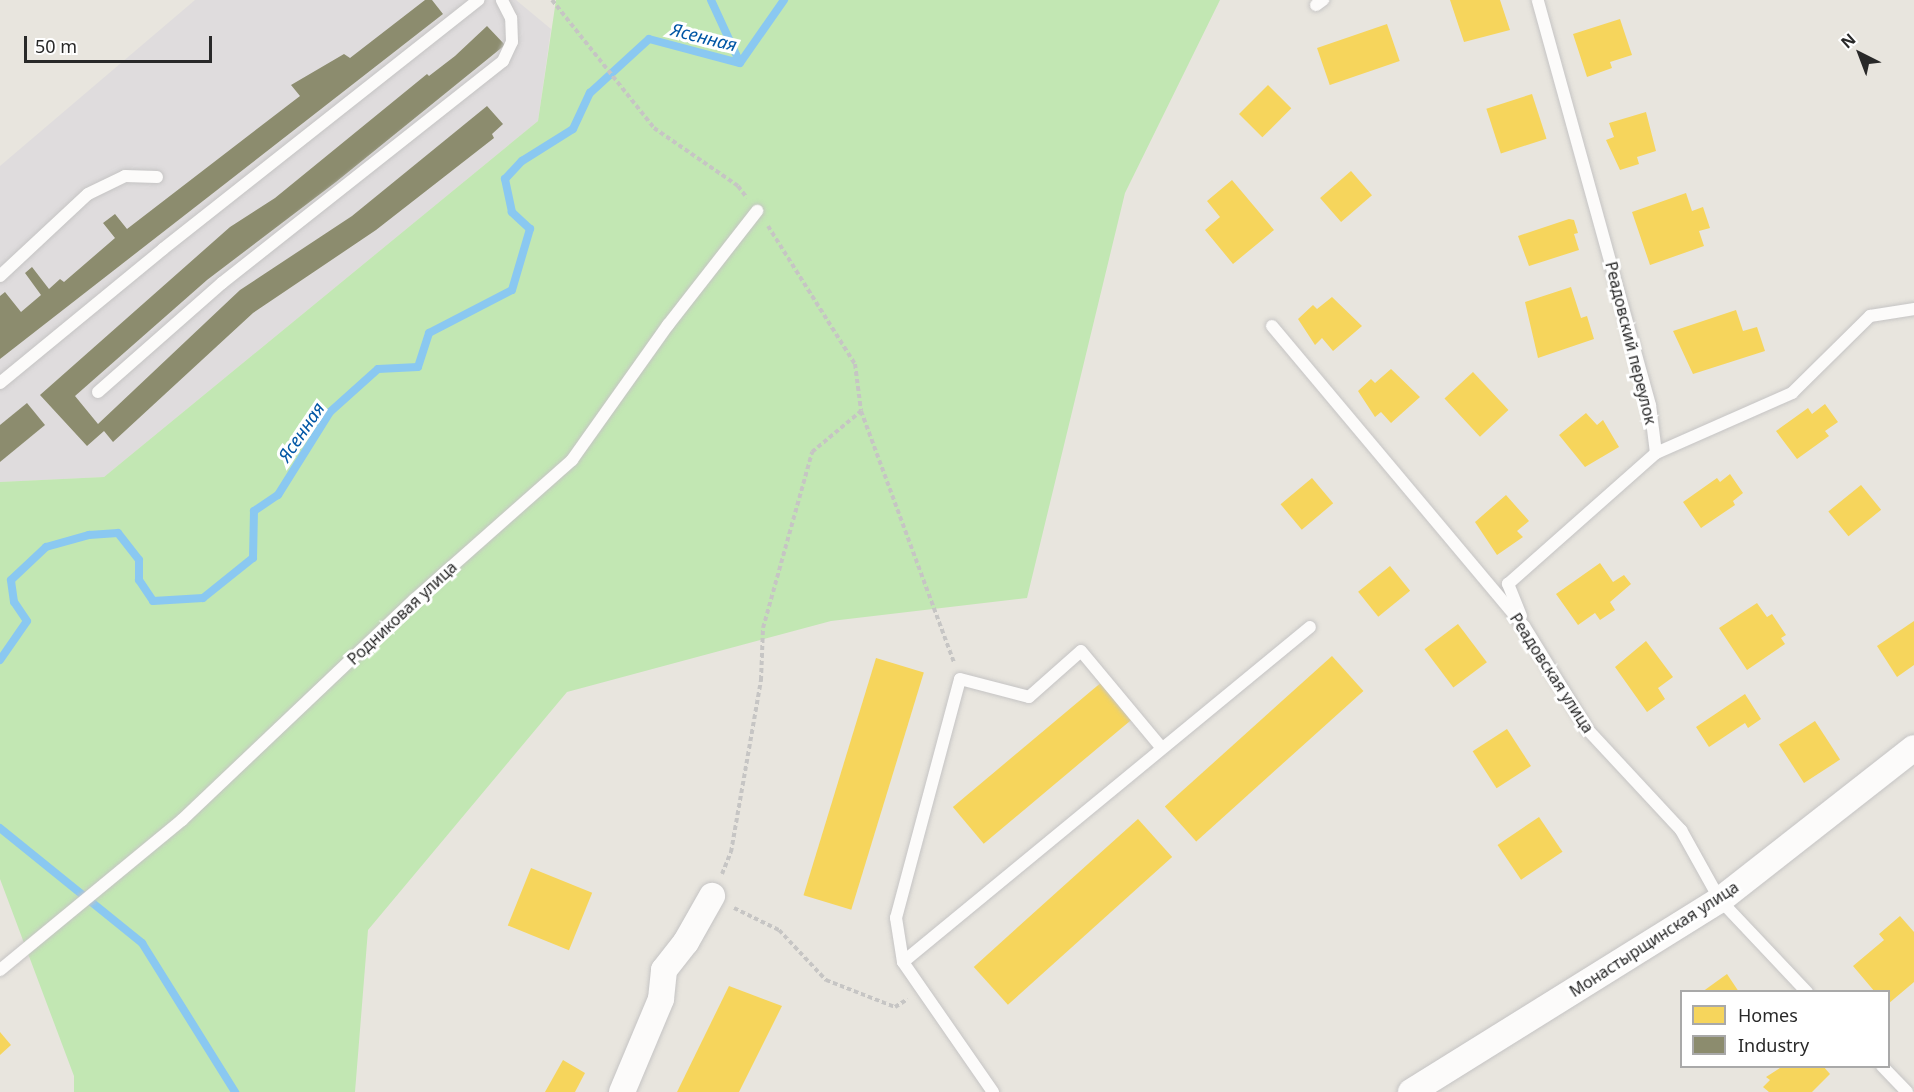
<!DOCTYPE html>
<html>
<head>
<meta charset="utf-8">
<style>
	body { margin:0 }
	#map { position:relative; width:1914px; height:1092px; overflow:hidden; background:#e8e5de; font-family:"Noto Sans",sans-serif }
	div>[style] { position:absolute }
	.industrial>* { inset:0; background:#dfdcdd }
	.green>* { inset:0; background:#c2e7b3 }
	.homes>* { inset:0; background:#f6d55c; transform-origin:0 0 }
	.industry>* { inset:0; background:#8c8c6e }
	.stream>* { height:8px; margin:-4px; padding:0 4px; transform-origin:4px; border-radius:4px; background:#8ac8f1 }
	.path>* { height:4px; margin-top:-2px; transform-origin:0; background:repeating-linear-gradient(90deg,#c6c5c4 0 4.5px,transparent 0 7.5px) }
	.roads { filter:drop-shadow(0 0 2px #c5c4c4) drop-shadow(0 0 2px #c5c4c4) }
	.lane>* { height:12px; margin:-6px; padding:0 6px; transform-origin:6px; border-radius:6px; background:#fcfbfa }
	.street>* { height:26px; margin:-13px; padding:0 13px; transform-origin:13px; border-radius:13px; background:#fcfbfa }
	span { translate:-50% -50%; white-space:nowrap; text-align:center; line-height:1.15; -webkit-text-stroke:6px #fff; paint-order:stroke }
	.street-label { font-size:16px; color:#292929 }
	.water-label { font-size:18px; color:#0156a5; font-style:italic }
	.legend { position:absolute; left:1680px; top:990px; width:210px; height:78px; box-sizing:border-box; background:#fff; border:2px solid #a9a9a9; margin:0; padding:8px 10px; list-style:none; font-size:18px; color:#292929 }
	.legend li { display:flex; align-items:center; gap:12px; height:30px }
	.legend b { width:30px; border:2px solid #a9a9a9 }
	.north { position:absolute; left:1830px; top:24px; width:60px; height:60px; -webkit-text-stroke:4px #fff; paint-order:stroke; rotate:318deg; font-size:16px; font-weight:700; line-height:24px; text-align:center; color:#292929 }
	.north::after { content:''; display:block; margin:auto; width:21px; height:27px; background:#292929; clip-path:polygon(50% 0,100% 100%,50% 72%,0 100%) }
	.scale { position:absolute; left:24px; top:36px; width:188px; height:27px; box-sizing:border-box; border:3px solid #292929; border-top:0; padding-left:8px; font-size:18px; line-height:21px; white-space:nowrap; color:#292929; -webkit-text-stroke:4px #fff; paint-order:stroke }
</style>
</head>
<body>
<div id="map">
	<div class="industrial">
		<div style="clip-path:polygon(195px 0,516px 0,551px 29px,538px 121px,104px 477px,0 482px,0 166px)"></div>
	</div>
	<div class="green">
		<div style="clip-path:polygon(556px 0,1220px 0,1125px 193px,1027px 598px,831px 621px,567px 692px,368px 930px,355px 1092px,74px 1092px,74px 1076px,0 879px,0 482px,104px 477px,538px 121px)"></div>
	</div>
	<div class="homes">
		<div style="clip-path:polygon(1450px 0,1500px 0,1510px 30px,1464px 42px)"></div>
		<div style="clip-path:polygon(1620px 19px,1632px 55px,1610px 62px,1612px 68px,1587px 77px,1573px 34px)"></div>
		<div style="left:1387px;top:24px;width:39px;height:74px;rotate:71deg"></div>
		<div style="left:1268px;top:85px;width:33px;height:41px;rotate:45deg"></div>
		<div style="left:1532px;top:94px;width:47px;height:48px;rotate:72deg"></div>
		<div style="clip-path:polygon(1646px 112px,1656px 151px,1637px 157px,1639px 164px,1620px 170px,1606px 140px,1614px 137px,1609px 123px)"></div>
		<div style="left:1351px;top:171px;width:32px;height:41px;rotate:49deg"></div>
		<div style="clip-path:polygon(1232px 180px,1274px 230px,1233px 264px,1205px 230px,1220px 217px,1207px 201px)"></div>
		<div style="clip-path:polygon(1686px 193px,1692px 211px,1703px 207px,1710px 228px,1699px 231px,1704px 246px,1650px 265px,1632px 212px)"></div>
		<div style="clip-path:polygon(1569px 219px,1574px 220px,1578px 233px,1574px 234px,1579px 250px,1529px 266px,1518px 236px)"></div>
		<div style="clip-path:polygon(1571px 287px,1581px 318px,1587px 316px,1594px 339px,1538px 358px,1525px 302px)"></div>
		<div style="clip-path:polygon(1332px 297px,1362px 326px,1333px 351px,1322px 338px,1315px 345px,1298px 319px,1313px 305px,1317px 309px)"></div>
		<div style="clip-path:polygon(1736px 310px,1743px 331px,1757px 327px,1765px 351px,1693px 374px,1673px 331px)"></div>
		<div style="clip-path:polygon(1391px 369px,1420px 397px,1391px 423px,1381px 412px,1375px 417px,1358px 391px,1371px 379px,1375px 383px)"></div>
		<div style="left:1473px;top:372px;width:52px;height:39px;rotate:47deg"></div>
		<div style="clip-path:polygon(1825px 404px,1838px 422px,1825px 431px,1829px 436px,1797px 459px,1776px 431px,1808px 408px,1812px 414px)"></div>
		<div style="clip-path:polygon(1586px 413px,1597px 425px,1603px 420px,1619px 447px,1585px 467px,1559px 435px)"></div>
		<div style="clip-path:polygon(1730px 474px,1743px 493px,1733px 501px,1735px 505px,1701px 528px,1683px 502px,1717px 478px,1720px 482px)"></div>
		<div style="left:1312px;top:478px;width:33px;height:41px;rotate:50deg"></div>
		<div style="left:1861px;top:485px;width:32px;height:42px;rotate:51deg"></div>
		<div style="clip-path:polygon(1506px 495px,1529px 521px,1517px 531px,1523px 537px,1497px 555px,1475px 522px)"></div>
		<div style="clip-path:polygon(1600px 563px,1613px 582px,1624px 575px,1631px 584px,1610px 602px,1615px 610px,1600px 620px,1595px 613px,1578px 625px,1556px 594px)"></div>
		<div style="left:1390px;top:566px;width:32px;height:41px;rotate:51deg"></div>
		<div style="clip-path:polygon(1757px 603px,1767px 617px,1772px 614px,1786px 635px,1781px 638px,1785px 644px,1747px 670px,1719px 628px)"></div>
		<div style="clip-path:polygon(1914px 621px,1914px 665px,1897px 677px,1877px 646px)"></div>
		<div style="left:1458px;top:624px;width:48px;height:42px;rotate:53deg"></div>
		<div style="clip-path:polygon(1646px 641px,1673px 677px,1658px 688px,1665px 699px,1647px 712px,1615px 667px)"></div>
		<div style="left:1332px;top:656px;width:47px;height:225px;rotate:48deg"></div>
		<div style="left:876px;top:658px;width:50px;height:248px;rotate:17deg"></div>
		<div style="left:1103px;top:681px;width:48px;height:196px;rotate:50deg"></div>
		<div style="clip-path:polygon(1745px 694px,1761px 719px,1748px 728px,1745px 723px,1709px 747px,1696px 727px)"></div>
		<div style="left:1815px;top:721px;width:46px;height:43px;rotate:57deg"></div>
		<div style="left:1507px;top:729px;width:44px;height:41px;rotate:57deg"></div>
		<div style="left:1539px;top:817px;width:42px;height:50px;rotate:56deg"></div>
		<div style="left:1138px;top:819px;width:51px;height:221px;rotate:48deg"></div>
		<div style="left:531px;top:868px;width:66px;height:62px;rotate:22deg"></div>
		<div style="clip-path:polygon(1900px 916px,1914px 932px,1914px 982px,1888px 1004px,1888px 992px,1875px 992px,1853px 966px,1884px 940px,1879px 934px)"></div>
		<div style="clip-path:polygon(1727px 974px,1739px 992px,1702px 992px)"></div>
		<div style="clip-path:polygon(729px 986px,782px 1006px,739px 1092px,677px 1092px)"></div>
		<div style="clip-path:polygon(0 1032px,11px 1045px,0 1055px)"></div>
		<div style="clip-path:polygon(563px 1060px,585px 1073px,575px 1092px,545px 1092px)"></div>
		<div style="clip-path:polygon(1783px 1066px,1823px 1066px,1830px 1074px,1812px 1092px,1769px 1092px,1763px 1087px,1770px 1080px,1766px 1077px)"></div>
	</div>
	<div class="industry">
		<div style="clip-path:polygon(425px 0,432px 0,443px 14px,0 359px,0 296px,5px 292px,21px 312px,41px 295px,25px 273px,32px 267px,49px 289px,60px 279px,64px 282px,115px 238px,103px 223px,115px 214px,127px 229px,300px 96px,291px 85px,344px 54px,350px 58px)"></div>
		<div style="clip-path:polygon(487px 26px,505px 45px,336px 182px,207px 280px,75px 396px,98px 424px,240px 290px,352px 216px,487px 106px,503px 124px,492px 134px,494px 138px,376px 230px,253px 313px,113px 442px,104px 431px,87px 446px,40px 395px,230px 227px,275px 198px,427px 74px,429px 76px,455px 56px)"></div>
		<div style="clip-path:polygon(27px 403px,45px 425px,0 462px,0 425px)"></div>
	</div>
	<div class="stream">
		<div style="left:711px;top:0;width:69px;rotate:65.3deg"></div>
		<div style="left:0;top:660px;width:47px;rotate:-55.3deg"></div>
		<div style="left:27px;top:621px;width:23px;rotate:-124deg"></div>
		<div style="left:14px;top:602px;width:22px;rotate:-98deg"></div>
		<div style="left:11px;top:580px;width:48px;rotate:-43.3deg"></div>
		<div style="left:46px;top:547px;width:45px;rotate:-15.6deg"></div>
		<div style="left:89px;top:535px;width:29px;rotate:-4deg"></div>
		<div style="left:118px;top:533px;width:34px;rotate:52deg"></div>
		<div style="left:139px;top:560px;width:20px;rotate:90deg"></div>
		<div style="left:139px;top:580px;width:25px;rotate:56deg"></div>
		<div style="left:153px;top:601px;width:50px;rotate:-3.4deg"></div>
		<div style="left:203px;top:598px;width:64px;rotate:-38.7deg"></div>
		<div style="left:253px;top:558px;width:47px;rotate:-88.8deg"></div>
		<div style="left:254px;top:511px;width:29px;rotate:-34deg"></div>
		<div style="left:278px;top:495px;width:98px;rotate:-57.9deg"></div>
		<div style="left:330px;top:412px;width:64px;rotate:-41.9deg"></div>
		<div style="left:378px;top:369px;width:40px;rotate:-2.9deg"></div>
		<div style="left:418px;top:367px;width:36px;rotate:-72deg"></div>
		<div style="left:429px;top:333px;width:93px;rotate:-27.4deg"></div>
		<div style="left:512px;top:290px;width:64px;rotate:-73.6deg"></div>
		<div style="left:530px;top:229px;width:25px;rotate:-137deg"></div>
		<div style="left:512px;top:212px;width:34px;rotate:-102deg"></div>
		<div style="left:505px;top:179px;width:25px;rotate:-47deg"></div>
		<div style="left:522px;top:161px;width:60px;rotate:-32.1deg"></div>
		<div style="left:573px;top:129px;width:40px;rotate:-65deg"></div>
		<div style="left:590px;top:93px;width:80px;rotate:-42.5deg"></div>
		<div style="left:649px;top:39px;width:94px;rotate:14.8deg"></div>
		<div style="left:740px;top:63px;width:77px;rotate:-55.1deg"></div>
		<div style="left:0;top:828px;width:183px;rotate:39deg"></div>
		<div style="left:142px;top:943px;width:176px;rotate:58deg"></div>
	</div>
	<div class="path">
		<div style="left:552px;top:0;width:164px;rotate:51.4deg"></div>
		<div style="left:654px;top:128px;width:102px;rotate:34.6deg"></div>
		<div style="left:738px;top:186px;width:15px;rotate:53deg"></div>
		<div style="left:768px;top:226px;width:163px;rotate:57.8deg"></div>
		<div style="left:855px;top:364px;width:47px;rotate:82.7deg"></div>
		<div style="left:861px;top:411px;width:268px;rotate:69.7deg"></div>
		<div style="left:722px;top:874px;width:24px;rotate:-68deg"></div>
		<div style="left:731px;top:852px;width:175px;rotate:-80.1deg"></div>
		<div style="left:761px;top:680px;width:52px;rotate:-87.8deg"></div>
		<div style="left:763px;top:628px;width:183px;rotate:-74.4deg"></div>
		<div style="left:812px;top:452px;width:64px;rotate:-39.9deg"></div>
		<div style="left:734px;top:908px;width:50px;rotate:26.1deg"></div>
		<div style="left:779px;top:930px;width:69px;rotate:46.8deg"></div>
		<div style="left:826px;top:980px;width:74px;rotate:21.4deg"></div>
		<div style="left:895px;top:1007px;width:15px;rotate:-32deg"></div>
	</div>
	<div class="roads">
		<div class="lane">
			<div style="left:1316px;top:5px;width:9px;rotate:-36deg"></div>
			<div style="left:0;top:276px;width:120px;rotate:-43deg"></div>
			<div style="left:88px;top:194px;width:41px;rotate:-25.9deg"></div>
			<div style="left:125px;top:176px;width:32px;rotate:2deg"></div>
			<div style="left:1272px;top:326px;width:392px;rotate:50deg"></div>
			<div style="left:1524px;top:626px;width:122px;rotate:58.4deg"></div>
			<div style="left:1588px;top:730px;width:137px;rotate:47.1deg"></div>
			<div style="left:1681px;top:830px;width:80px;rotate:60.9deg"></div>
			<div style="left:1720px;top:900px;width:127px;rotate:46.6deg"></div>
			<div style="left:0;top:383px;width:211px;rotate:-39.4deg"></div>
			<div style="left:163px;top:249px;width:402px;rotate:-38.3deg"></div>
			<div style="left:98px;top:392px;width:165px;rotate:-41.3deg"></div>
			<div style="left:222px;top:283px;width:358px;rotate:-38.3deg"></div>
			<div style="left:503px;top:61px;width:21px;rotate:-65deg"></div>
			<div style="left:512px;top:42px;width:24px;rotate:-92deg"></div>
			<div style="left:511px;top:18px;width:20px;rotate:-117deg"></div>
			<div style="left:1656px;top:453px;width:149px;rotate:-23.8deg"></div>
			<div style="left:1792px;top:393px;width:110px;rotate:-44.6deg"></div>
			<div style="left:1870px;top:316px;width:45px;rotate:-9deg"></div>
			<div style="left:1521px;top:616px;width:35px;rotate:-112deg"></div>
			<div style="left:1508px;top:584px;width:198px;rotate:-41.5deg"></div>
			<div style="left:1656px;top:453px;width:48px;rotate:-97.1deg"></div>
			<div style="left:1650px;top:405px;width:420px;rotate:-105.5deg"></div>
			<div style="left:903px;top:962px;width:45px;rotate:-99deg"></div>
			<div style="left:896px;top:918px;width:247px;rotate:-75deg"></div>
			<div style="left:960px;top:679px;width:71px;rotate:14.6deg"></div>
			<div style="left:1029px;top:697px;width:69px;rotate:-41.5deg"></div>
			<div style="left:1081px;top:651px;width:125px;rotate:50.2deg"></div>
			<div style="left:0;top:970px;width:236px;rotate:-39.5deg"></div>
			<div style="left:182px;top:820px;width:321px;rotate:-43.5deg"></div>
			<div style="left:415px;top:599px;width:210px;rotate:-41.5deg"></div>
			<div style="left:572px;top:460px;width:166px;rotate:-54.6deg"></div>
			<div style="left:668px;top:325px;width:145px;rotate:-52deg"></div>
			<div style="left:1882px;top:1066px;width:36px;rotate:46deg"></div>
			<div style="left:993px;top:1092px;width:158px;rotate:-124.7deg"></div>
			<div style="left:903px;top:962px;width:527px;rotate:-39.46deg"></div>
		</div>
		<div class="street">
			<div style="left:622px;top:1092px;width:101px;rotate:-67.2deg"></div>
			<div style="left:661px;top:999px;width:29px;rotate:-84deg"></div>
			<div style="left:664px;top:970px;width:36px;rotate:-52deg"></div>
			<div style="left:686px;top:942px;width:53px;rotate:-60.5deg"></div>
			<div style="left:1411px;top:1092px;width:364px;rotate:-31.9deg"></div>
			<div style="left:1720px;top:900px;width:246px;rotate:-38.1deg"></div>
		</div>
	</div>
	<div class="street-label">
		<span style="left:1631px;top:343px;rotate:76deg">Реадовский переулок</span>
		<span style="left:402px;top:613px;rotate:-43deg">Родниковая улица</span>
		<span style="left:1552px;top:673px;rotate:57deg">Реадовская улица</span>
		<span style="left:1654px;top:939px;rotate:-33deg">Монастырщинская улица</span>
	</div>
	<div class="water-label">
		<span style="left:704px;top:37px;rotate:14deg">Ясенная</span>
		<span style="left:301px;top:432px;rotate:-56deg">Ясенная</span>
	</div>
	<ul class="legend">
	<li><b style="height:16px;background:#f6d55c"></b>Homes</li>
	<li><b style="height:16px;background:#8c8c6e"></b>Industry</li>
	</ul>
	<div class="north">N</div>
	<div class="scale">50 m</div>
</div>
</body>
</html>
